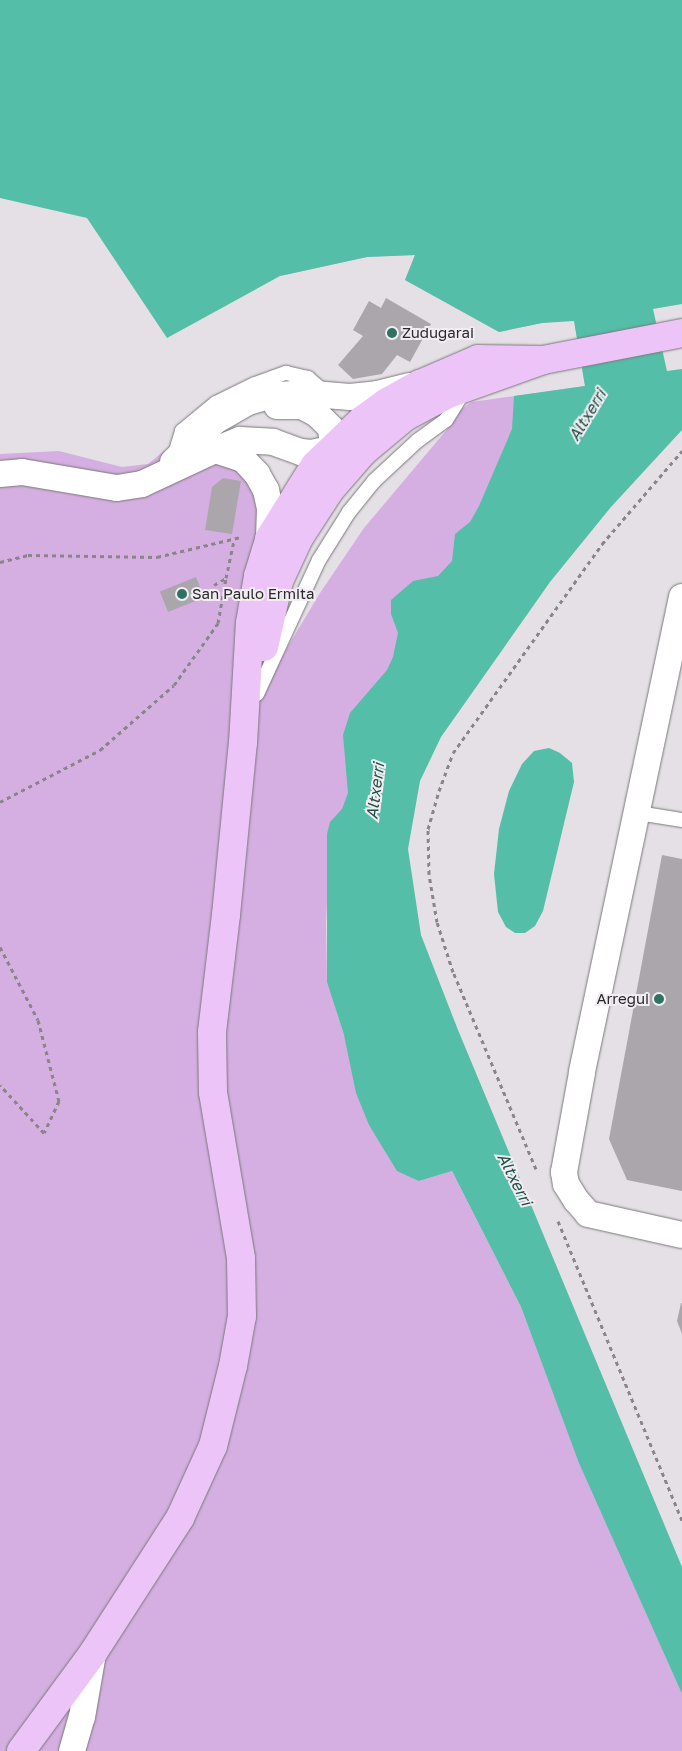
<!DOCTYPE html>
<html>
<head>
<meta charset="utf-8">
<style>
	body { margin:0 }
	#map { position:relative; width:682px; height:1751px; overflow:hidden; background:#e4e0e5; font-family:"Golos Text",sans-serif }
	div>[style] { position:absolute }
	.green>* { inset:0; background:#d5afe1 }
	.water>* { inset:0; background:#54bea8 }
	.building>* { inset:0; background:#aba6ac; transform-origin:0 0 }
	.path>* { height:3px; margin-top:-1.5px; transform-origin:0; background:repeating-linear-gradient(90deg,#898589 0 4px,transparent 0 8px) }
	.roads { filter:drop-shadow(0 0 1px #7b777c) drop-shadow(0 0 1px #7b777c) }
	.service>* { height:14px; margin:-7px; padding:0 7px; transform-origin:7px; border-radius:7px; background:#fff }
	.minor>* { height:26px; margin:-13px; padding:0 13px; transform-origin:13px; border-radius:13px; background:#fff }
	.trunk>* { height:28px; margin:-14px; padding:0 14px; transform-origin:14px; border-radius:14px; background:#ecc4f8 }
	.dots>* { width:14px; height:14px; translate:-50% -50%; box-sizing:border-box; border:2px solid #f1edf3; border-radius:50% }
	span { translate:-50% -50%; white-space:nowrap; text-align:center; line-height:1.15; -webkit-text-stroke:4px #f1edf3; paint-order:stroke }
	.poi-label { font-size:15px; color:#2a282a }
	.left { translate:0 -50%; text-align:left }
	.right { translate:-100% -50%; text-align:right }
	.water-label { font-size:16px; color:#214f45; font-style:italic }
</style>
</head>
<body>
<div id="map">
	<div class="green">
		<div style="clip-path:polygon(534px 179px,600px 383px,329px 858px,326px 924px,327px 981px,344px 1035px,419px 1181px,452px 1171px,521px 1307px,580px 1463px,682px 1694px,682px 1751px,0 1751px,0 454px,59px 451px,122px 467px,148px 464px,164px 451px,227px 463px,249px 478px,260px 510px,251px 562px,270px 676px,320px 593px,364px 528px,455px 420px,458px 411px,472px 402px,585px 386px,574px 320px,542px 323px,499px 332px,405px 280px,415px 255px,367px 257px,280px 276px)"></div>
	</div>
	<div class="water">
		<div style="clip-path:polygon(0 0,682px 0,682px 304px,653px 309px,667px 371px,682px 369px,682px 430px,611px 507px,550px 582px,441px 737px,420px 781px,408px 849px,421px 935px,458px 1030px,682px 1567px,682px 1694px,579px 1463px,521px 1307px,452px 1171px,419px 1181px,397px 1171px,369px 1125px,356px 1093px,344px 1035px,327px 982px,327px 834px,330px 822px,342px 809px,348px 793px,343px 735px,350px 713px,387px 670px,393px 657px,398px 633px,391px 614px,391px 600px,413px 581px,438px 576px,452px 561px,455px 534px,470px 522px,479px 506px,512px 429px,514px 396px,585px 386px,574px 321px,542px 323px,499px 332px,405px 280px,415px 255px,367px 257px,280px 276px,167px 338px,87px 218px,0 198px)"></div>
		<div style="clip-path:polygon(549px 748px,560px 753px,572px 763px,574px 782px,543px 911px,535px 926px,525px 933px,515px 933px,506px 927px,498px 912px,494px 874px,499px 829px,509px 791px,522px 764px,534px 751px)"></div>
	</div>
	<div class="building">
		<div style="clip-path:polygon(386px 298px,431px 324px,410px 362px,397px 355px,382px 374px,353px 379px,338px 365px,363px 336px,353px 330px,369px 301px,381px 308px)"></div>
		<div style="clip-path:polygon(223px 478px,241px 481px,232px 534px,205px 530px,212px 487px)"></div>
		<div style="left:196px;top:577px;width:22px;height:39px;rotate:68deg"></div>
		<div style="clip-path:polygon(662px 855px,682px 859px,682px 1191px,627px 1180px,609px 1139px)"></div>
		<div style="clip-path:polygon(681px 1303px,682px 1303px,682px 1334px,677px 1321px)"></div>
	</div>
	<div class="path">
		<div style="left:0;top:562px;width:29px;rotate:-14deg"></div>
		<div style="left:28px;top:555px;width:129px;rotate:0.9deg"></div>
		<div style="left:157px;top:557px;width:86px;rotate:-13.4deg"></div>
		<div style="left:214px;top:585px;width:14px;rotate:-30deg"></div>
		<div style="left:226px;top:578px;width:40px;rotate:-78deg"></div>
		<div style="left:0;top:802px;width:113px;rotate:-27.5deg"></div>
		<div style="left:100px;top:750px;width:98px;rotate:-41.3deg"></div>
		<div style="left:174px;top:685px;width:76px;rotate:-54.6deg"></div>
		<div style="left:218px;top:623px;width:46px;rotate:-79.9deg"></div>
		<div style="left:0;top:947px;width:82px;rotate:62.5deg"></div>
		<div style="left:38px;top:1020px;width:84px;rotate:75.5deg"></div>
		<div style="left:59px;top:1101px;width:35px;rotate:115deg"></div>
		<div style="left:44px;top:1133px;width:65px;rotate:-132.5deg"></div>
		<div style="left:536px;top:1169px;width:214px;rotate:-112.8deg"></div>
		<div style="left:453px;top:972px;width:52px;rotate:-107.7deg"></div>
		<div style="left:437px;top:922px;width:49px;rotate:-99.5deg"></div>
		<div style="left:429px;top:874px;width:45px;rotate:-91.3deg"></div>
		<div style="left:428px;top:829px;width:40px;rotate:-74deg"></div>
		<div style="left:439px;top:791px;width:40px;rotate:-69.8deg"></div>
		<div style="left:453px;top:753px;width:257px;rotate:-54.5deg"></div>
		<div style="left:602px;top:544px;width:123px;rotate:-49.3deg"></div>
		<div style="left:558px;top:1221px;width:325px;rotate:67.5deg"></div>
	</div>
	<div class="roads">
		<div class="service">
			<div style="left:175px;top:454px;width:24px;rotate:-73deg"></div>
			<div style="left:182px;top:431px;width:44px;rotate:-39.5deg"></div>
			<div style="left:216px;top:403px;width:43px;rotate:-26deg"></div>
			<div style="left:255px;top:384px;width:33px;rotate:-20deg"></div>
			<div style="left:286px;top:373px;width:23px;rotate:13deg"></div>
			<div style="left:308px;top:378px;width:21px;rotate:41deg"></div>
			<div style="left:257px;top:694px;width:148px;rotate:-65.2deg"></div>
			<div style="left:319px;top:560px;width:57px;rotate:-58deg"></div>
			<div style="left:349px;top:512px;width:40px;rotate:-51deg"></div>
			<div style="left:374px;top:481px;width:59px;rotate:-42.9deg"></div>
			<div style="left:417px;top:441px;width:36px;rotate:-36deg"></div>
			<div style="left:446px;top:420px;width:36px;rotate:-58deg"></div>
			<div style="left:638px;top:813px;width:45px;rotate:9deg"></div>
		</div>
		<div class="minor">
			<div style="left:277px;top:406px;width:25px"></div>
			<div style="left:302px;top:406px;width:17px;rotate:28deg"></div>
			<div style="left:317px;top:414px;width:20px;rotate:45deg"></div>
			<div style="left:331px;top:428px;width:20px;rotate:84deg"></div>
			<div style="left:333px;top:448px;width:18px;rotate:99deg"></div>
			<div style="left:215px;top:450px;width:27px;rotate:-22deg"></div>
			<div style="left:240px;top:440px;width:33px;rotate:3deg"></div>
			<div style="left:273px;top:442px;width:30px;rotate:20deg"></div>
			<div style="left:301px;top:452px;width:11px;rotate:5deg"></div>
			<div style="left:312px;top:453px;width:32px;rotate:-13deg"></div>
			<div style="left:173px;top:462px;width:59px;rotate:-44.3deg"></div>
			<div style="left:215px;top:421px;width:38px;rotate:-30deg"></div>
			<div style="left:248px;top:402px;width:22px;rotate:-16deg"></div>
			<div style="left:269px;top:396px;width:32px;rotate:-5deg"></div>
			<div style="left:301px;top:393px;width:49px;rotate:4.7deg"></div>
			<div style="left:350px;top:397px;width:27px;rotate:-6deg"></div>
			<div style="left:377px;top:394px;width:33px;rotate:-14deg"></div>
			<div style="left:0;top:474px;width:22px;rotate:-5deg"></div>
			<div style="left:22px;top:472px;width:96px;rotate:9.6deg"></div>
			<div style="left:117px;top:488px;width:25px;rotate:-9deg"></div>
			<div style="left:142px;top:484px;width:81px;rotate:-25deg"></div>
			<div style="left:215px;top:450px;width:29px;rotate:18deg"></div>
			<div style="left:243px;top:459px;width:21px;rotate:47deg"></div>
			<div style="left:257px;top:474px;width:18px;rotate:61deg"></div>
			<div style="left:266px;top:490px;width:19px;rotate:78deg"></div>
			<div style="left:270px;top:509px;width:30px;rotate:92deg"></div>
			<div style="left:682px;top:597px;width:486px;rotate:101.9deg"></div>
			<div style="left:582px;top:1073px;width:101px;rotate:100.3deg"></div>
			<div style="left:564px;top:1172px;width:12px;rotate:81deg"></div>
			<div style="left:566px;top:1184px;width:19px;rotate:58deg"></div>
			<div style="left:576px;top:1200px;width:18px;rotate:49deg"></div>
			<div style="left:588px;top:1214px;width:96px;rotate:12.6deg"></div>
			<div style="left:72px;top:1751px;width:35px;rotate:-74deg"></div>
			<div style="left:82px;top:1717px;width:65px;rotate:-80.2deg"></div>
		</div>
		<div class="trunk">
			<div style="left:264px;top:647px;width:68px;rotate:-77.2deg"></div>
			<div style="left:279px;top:581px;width:47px;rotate:-65.1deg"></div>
			<div style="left:299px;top:538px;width:57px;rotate:-57.1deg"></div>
			<div style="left:330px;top:490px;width:50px;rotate:-49deg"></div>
			<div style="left:363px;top:452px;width:55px;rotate:-39.8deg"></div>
			<div style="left:405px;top:417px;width:49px;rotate:-28.1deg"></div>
			<div style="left:448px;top:394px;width:101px;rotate:-19.7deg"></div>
			<div style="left:543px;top:360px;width:142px;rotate:-11deg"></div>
			<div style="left:21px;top:1751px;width:122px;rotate:-53.7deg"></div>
			<div style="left:93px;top:1653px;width:161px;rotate:-57.2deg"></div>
			<div style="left:180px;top:1518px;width:79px;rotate:-65.4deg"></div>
			<div style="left:213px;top:1446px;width:82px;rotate:-76deg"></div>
			<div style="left:233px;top:1366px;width:51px;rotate:-79.8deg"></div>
			<div style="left:242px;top:1316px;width:58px;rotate:-91deg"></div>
			<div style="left:241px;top:1258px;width:168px;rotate:-99.6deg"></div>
			<div style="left:213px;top:1092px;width:60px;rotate:-91deg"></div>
			<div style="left:212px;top:1032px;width:118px;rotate:-83.2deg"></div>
			<div style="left:226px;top:915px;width:173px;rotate:-84.4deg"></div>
			<div style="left:243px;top:743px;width:120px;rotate:-86.7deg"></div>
			<div style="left:250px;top:623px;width:48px;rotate:-80.3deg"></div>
			<div style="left:258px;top:576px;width:39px;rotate:-73deg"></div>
			<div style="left:269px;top:539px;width:87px;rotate:-58.1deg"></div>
			<div style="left:315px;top:465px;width:65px;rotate:-43.8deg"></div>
			<div style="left:362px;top:420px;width:31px;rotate:-36deg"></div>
			<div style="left:387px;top:402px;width:38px;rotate:-29deg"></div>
			<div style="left:420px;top:384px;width:63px;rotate:-23.3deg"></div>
			<div style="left:478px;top:359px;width:65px;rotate:0.9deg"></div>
		</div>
	</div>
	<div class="dots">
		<div style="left:392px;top:333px;background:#2f7264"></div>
		<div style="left:182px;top:594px;background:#2f7264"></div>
		<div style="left:659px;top:999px;background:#2f7264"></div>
	</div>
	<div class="poi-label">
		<span class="left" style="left:402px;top:333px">Zudugarai</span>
		<span class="left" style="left:192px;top:594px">San Paulo Ermita</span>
		<span class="right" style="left:649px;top:999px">Arregui</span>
	</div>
	<div class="water-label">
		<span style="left:587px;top:415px;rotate:-59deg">Altxerri</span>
		<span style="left:375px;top:791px;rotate:-83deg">Altxerri</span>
		<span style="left:515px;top:1179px;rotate:63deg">Altxerri</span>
	</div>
</div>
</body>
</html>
